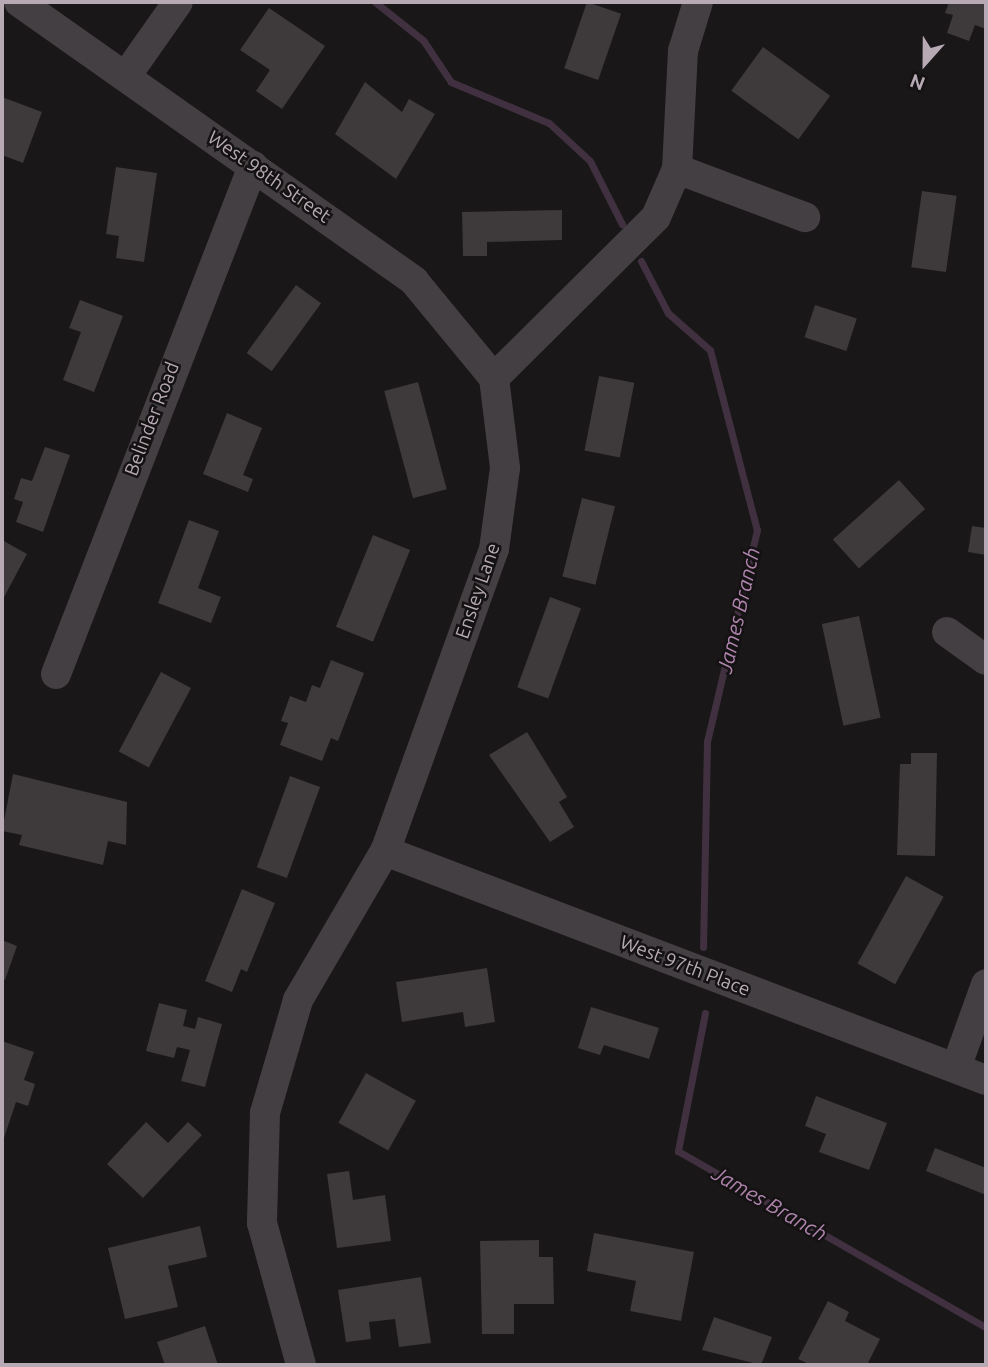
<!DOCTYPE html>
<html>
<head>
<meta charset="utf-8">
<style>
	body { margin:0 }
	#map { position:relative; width:988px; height:1367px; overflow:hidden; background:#191718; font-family:Ubuntu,sans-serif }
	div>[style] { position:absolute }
	.stream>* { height:7px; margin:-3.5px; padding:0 3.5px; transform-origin:3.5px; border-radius:3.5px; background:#413140 }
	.building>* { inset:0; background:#3e393b; transform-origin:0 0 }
	.minor>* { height:30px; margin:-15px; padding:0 15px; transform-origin:15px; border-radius:15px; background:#443f42 }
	span { translate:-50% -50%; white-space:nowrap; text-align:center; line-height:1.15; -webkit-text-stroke:5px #141213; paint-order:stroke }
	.street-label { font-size:19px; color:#b7aab4 }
	.water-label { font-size:21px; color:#af84ad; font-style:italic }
	.frame { position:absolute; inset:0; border:4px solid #b7aab4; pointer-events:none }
	.north { position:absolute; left:890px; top:28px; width:70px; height:70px; -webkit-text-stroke:5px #141213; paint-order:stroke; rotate:201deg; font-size:19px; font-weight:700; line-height:28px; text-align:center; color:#b7aab4 }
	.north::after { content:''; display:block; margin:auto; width:24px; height:32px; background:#b7aab4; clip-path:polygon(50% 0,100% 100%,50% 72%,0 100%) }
</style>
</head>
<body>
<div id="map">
	<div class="stream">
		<div style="left:375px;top:2px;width:61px;rotate:38.4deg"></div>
		<div style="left:423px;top:40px;width:50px;rotate:56.3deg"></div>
		<div style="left:451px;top:82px;width:106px;rotate:22.7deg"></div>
		<div style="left:549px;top:123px;width:56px;rotate:42.8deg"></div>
		<div style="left:590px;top:161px;width:71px;rotate:63.1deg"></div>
		<div style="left:641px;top:261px;width:59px;rotate:62.6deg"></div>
		<div style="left:668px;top:313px;width:56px;rotate:41.4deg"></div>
		<div style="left:710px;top:350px;width:186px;rotate:75.4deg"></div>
		<div style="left:757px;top:530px;width:217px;rotate:103.3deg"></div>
		<div style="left:707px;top:741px;width:206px;rotate:91.1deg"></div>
		<div style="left:705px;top:1013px;width:141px;rotate:101.1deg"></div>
		<div style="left:678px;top:1151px;width:353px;rotate:29.8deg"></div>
	</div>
	<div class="building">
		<div style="left:587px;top:2px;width:36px;height:70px;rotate:19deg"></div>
		<div style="clip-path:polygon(949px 2px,986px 4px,986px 29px,975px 25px,969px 41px,947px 33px,953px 15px,945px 13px)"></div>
		<div style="clip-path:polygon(269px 8px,325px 46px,282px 109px,256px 91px,270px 70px,240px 50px)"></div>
		<div style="left:763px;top:47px;width:83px;height:54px;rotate:36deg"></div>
		<div style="clip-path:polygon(365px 82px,402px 112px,409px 99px,435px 114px,396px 179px,335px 134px)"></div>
		<div style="clip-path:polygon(2px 97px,42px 112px,23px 163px,2px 155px)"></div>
		<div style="clip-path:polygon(116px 167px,157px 173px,144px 262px,116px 258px,119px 236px,106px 234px)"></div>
		<div style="left:922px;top:191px;width:35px;height:77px;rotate:8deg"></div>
		<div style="clip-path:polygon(562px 210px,562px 240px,487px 242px,487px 256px,463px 256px,462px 212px)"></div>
		<div style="left:296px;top:285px;width:31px;height:84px;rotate:36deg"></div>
		<div style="clip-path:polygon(80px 300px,123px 316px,94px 392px,63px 380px,81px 332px,69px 328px)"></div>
		<div style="left:815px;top:305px;width:44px;height:34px;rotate:18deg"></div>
		<div style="left:599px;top:376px;width:36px;height:76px;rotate:11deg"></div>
		<div style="left:418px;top:382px;width:111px;height:35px;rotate:75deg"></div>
		<div style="clip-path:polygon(227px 413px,262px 428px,243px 475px,253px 479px,248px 492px,203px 474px)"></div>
		<div style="clip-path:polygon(45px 447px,70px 455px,43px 532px,16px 522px,23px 502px,14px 499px,21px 478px,32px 481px)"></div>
		<div style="left:899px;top:480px;width:39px;height:89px;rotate:48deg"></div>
		<div style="left:582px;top:498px;width:34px;height:81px;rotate:14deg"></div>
		<div style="clip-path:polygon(189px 520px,219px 531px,198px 588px,221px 597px,211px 623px,158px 603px)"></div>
		<div style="clip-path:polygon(972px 526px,986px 528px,986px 555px,968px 552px)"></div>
		<div style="left:373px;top:535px;width:40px;height:99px;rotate:22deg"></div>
		<div style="clip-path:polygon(2px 540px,27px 554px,2px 601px)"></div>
		<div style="left:550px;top:597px;width:33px;height:96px;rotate:20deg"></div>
		<div style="left:859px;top:616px;width:104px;height:38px;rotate:78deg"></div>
		<div style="clip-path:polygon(331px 660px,364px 673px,338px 741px,331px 738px,322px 761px,280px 745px,288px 723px,281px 721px,290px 696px,306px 702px,312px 685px,320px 688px)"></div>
		<div style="left:161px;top:672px;width:34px;height:90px;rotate:28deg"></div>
		<div style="clip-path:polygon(527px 732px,567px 797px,559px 802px,574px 827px,550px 842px,489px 755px)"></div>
		<div style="clip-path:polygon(911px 753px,937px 753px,935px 856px,897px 855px,900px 764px,911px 764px)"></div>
		<div style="clip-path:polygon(13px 774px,127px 802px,126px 845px,108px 841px,103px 865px,19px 845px,22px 835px,2px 831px)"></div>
		<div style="left:290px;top:776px;width:32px;height:97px;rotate:20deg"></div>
		<div style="left:906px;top:876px;width:43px;height:100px;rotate:29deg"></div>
		<div style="clip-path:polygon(242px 889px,275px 903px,247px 972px,241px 969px,232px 992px,205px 981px)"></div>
		<div style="clip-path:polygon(2px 940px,17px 946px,5px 980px,2px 979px)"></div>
		<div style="clip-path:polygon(487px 968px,495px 1022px,465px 1027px,463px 1012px,402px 1022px,396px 982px)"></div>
		<div style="clip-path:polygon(159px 1003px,187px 1010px,183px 1026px,195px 1029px,198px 1017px,222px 1024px,205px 1087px,181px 1081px,190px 1050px,177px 1047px,174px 1058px,146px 1051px)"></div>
		<div style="clip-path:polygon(591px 1007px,659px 1028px,649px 1059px,604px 1045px,600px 1055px,578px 1048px)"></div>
		<div style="clip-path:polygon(2px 1041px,34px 1052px,24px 1080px,35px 1084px,28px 1106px,16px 1102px,4px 1138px)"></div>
		<div style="left:366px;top:1073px;width:57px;height:57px;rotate:29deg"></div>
		<div style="clip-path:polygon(816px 1096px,887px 1123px,869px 1170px,819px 1152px,826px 1134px,805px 1126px)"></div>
		<div style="clip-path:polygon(146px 1122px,168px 1143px,188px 1122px,202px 1135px,143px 1198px,107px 1164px)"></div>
		<div style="clip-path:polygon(935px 1148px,986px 1168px,986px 1195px,926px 1171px)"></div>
		<div style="clip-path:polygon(349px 1171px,353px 1200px,385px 1195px,391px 1241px,337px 1248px,327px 1174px)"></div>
		<div style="clip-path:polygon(200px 1226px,207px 1257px,168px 1266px,178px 1307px,125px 1319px,108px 1248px)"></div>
		<div style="clip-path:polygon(594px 1233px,694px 1252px,681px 1321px,630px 1311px,636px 1281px,587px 1271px)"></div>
		<div style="clip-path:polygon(539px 1240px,539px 1257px,553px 1257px,554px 1304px,514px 1304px,514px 1334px,482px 1334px,480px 1241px)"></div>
		<div style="clip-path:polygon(421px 1277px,431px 1343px,399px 1347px,395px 1319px,369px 1322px,371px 1339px,346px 1342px,338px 1290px)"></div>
		<div style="clip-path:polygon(828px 1301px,849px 1312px,845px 1321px,880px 1339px,867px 1365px,811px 1365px,798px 1359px)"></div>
		<div style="clip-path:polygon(714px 1317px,772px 1337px,761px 1365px,702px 1350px)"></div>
		<div style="clip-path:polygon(205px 1326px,218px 1365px,165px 1365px,157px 1342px)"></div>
	</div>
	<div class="minor">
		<div style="left:19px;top:2px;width:484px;rotate:35.2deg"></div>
		<div style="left:414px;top:281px;width:126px;rotate:50.5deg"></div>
		<div style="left:494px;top:378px;width:91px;rotate:83deg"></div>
		<div style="left:505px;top:468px;width:82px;rotate:97.7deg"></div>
		<div style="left:494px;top:549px;width:321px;rotate:109.8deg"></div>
		<div style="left:385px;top:851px;width:173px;rotate:120.3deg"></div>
		<div style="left:298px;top:1000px;width:118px;rotate:106.3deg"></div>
		<div style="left:265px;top:1113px;width:110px;rotate:91.6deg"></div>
		<div style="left:262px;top:1223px;width:147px;rotate:74.6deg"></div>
		<div style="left:126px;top:76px;width:90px;rotate:-54.9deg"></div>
		<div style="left:677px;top:169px;width:137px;rotate:20.6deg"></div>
		<div style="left:494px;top:378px;width:228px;rotate:-44.8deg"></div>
		<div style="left:656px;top:217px;width:52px;rotate:-66.4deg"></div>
		<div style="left:677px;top:169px;width:118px;rotate:-87.1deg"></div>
		<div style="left:683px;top:51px;width:51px;rotate:-73deg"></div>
		<div style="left:947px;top:632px;width:48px;rotate:35.7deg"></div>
		<div style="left:56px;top:674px;width:545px;rotate:-68.8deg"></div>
		<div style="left:385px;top:851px;width:643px;rotate:20.86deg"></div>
		<div style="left:956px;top:1068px;width:89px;rotate:-70.3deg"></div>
	</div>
	<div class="street-label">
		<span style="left:269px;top:177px;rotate:35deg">West 98th Street</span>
		<span style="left:152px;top:419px;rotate:-69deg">Belinder Road</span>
		<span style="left:478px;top:591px;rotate:-71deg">Ensley Lane</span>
		<span style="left:685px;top:966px;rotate:21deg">West 97th Place</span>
	</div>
	<div class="water-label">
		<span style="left:738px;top:610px;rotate:-77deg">James Branch</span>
		<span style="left:770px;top:1203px;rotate:30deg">James Branch</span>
	</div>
	<div class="frame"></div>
	<div class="north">N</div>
</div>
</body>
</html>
